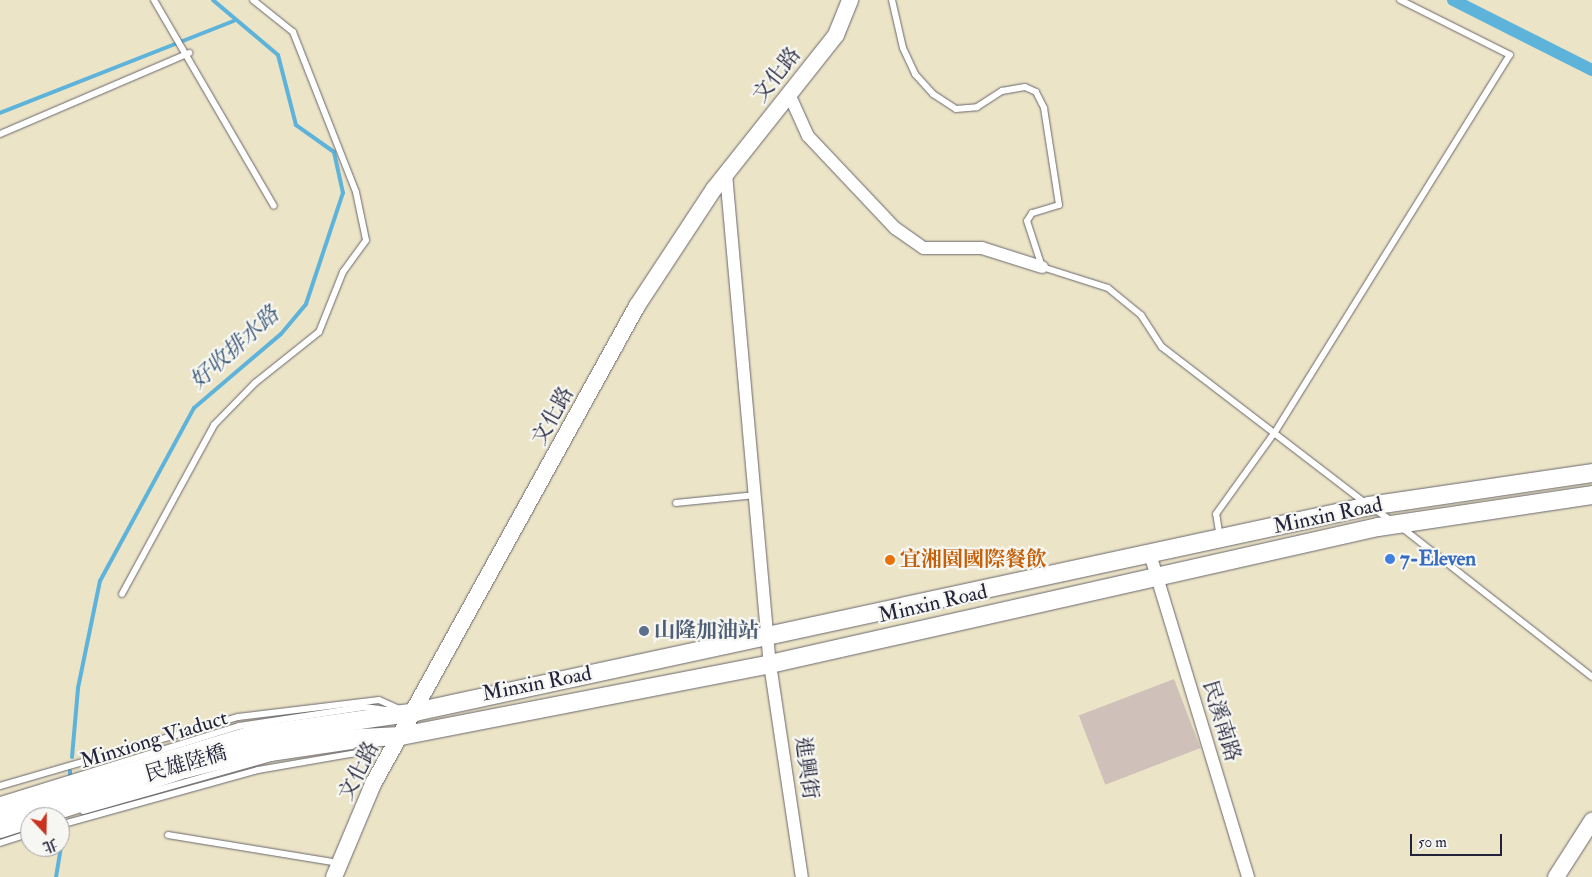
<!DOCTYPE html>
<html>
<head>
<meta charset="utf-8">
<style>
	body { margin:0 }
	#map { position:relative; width:1592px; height:877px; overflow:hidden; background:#ece4c7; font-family:"IM FELL Double Pica","Noto Serif TC",serif }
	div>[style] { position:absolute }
	.industrial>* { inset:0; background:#cfc0ba; transform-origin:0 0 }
	.stream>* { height:4px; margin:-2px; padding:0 2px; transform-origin:2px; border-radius:2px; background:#5eb3da }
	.canal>* { height:12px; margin:-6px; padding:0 6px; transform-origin:6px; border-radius:6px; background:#5eb3da }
	.roads { filter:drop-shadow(0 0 1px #69666c) drop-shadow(0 0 1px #69666c) }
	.service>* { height:6px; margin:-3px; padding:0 3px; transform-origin:3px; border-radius:3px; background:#fff }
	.minor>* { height:12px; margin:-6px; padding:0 6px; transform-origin:6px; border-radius:6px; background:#fff }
	.tertiary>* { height:16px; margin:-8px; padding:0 8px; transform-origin:8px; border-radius:8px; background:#fff }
	.secondary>* { height:18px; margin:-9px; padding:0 9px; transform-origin:9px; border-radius:9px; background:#fff }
	.dots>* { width:14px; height:14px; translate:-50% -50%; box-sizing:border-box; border:2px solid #f6f6f2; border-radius:50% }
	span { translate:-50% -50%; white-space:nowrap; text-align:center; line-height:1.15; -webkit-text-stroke:4.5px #f6f6f2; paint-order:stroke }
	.street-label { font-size:21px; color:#22223b }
	.shop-label { font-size:21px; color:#366cbe; font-weight:700 }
	.left { translate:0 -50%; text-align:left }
	.food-label { font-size:21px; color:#c56008; font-weight:700 }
	.service-label { font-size:21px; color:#4e5e75; font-weight:700 }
	.water-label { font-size:22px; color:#375573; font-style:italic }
	.north { position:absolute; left:20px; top:807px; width:50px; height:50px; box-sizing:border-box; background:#f6f6f2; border:1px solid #a1a1a9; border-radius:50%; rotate:159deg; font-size:14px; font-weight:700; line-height:20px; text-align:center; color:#22223b }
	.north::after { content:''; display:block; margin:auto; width:18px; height:22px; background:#c8321e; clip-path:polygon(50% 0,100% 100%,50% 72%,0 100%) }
	.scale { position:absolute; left:1410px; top:834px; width:92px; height:22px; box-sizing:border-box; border:2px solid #22223b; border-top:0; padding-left:6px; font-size:15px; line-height:18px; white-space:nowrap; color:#22223b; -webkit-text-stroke:4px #f6f6f2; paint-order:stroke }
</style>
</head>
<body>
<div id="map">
	<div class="industrial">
		<div style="left:1174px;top:679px;width:74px;height:102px;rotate:69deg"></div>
	</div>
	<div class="stream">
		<div style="left:0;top:113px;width:251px;rotate:-21.5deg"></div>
		<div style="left:72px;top:757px;width:69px;rotate:-85deg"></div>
		<div style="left:78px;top:688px;width:109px;rotate:-78.4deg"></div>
		<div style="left:100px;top:581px;width:197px;rotate:-61.5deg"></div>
		<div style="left:194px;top:408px;width:114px;rotate:-40.4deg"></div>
		<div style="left:281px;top:334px;width:39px;rotate:-50deg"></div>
		<div style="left:306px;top:304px;width:117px;rotate:-71.6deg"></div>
		<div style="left:343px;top:193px;width:42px;rotate:-102.4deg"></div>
		<div style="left:334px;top:152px;width:47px;rotate:-144.6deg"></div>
		<div style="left:296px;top:125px;width:72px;rotate:-104.4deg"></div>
		<div style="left:278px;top:55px;width:85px;rotate:-139.8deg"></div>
		<div style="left:70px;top:779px;width:8px;rotate:-90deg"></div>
		<div style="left:56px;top:877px;width:55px;rotate:-80.5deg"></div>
	</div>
	<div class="canal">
		<div style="left:1453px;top:0;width:156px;rotate:26.7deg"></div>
	</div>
	<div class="roads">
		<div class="service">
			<div style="left:154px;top:0;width:238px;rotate:59.8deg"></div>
			<div style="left:892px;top:0;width:49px;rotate:77.1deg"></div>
			<div style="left:903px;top:48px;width:29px;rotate:65deg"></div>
			<div style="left:915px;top:74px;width:27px;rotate:48deg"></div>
			<div style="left:933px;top:94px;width:27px;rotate:33deg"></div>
			<div style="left:956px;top:109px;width:21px;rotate:-5deg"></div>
			<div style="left:977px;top:107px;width:30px;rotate:-33deg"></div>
			<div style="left:1002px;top:91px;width:23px;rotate:-10deg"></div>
			<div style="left:1025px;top:87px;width:12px;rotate:24deg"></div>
			<div style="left:1036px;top:92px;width:18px;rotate:63deg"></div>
			<div style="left:1044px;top:108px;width:98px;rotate:81.2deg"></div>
			<div style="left:1059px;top:205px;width:28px;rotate:163deg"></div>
			<div style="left:1032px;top:213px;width:9px;rotate:122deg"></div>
			<div style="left:1027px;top:221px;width:48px;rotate:71.9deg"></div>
			<div style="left:1042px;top:267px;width:69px;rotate:17.7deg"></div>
			<div style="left:1108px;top:288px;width:43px;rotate:39.3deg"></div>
			<div style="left:1141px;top:315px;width:38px;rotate:57deg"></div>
			<div style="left:1162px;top:347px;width:256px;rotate:37.5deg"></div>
			<div style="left:0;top:134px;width:206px;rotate:-23.2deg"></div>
			<div style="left:676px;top:503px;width:80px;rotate:-5.7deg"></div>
			<div style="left:1374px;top:509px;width:22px;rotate:34deg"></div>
			<div style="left:1401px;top:527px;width:243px;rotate:38.1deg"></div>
			<div style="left:1220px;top:538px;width:24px;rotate:-99deg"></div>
			<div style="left:1216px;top:514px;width:101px;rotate:-54.3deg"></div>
			<div style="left:1275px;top:432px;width:444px;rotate:-58.1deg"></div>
			<div style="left:1510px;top:55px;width:123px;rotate:-153.4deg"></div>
			<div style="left:122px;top:594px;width:192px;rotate:-61.4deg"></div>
			<div style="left:214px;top:425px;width:59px;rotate:-45.7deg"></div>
			<div style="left:255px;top:383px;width:82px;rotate:-38.6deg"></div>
			<div style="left:319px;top:332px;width:65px;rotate:-68.2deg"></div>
			<div style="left:343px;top:272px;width:39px;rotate:-54deg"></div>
			<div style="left:366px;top:240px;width:49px;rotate:-101.8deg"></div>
			<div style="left:356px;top:192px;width:172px;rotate:-111.5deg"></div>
			<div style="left:293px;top:32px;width:51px;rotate:-141.3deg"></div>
			<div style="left:0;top:786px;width:248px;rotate:-16.2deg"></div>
			<div style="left:238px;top:717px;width:142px;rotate:-6.9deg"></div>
			<div style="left:379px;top:700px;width:22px;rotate:24deg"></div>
			<div style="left:0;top:800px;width:250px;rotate:-17.2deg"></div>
			<div style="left:239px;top:726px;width:127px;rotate:-8.6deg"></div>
			<div style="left:365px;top:707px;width:21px;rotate:8deg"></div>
			<div style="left:83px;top:811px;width:195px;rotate:-15.7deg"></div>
			<div style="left:271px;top:758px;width:82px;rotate:-8.4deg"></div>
			<div style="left:60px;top:825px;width:205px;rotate:-15.5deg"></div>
			<div style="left:258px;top:770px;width:99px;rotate:-9.8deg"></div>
			<div style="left:356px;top:753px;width:20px;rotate:-30deg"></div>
			<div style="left:168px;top:835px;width:173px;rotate:9.3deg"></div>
			<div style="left:0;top:843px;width:32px;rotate:-18deg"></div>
		</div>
		<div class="minor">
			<div style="left:789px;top:94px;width:46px;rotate:65.7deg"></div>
			<div style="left:808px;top:136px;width:127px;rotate:46.6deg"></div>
			<div style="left:895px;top:228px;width:35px;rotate:35deg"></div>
			<div style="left:924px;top:248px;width:58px"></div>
			<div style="left:982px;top:248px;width:63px;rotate:17.6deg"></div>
			<div style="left:726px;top:174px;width:492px;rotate:84.9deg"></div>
			<div style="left:770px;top:664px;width:215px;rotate:81.5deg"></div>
			<div style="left:1150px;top:554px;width:338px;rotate:73.1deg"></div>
		</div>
		<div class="tertiary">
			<div style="left:334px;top:877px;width:101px;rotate:-67.2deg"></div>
			<div style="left:373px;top:784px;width:546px;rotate:-61.09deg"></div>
			<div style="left:637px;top:306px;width:140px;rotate:-56.7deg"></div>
			<div style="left:714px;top:189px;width:196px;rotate:-51.6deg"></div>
			<div style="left:836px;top:35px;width:38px;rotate:-68deg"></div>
			<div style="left:1556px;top:877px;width:67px;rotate:-57.3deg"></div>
		</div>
		<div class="secondary">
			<div style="left:0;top:811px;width:260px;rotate:-16.8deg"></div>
			<div style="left:249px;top:736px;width:168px;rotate:-8.2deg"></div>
			<div style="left:415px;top:712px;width:976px;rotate:-12.18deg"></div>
			<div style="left:1369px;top:506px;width:225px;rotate:-8.4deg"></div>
			<div style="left:37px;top:817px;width:156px;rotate:-18deg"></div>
			<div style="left:185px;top:769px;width:78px;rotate:-14deg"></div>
			<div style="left:261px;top:750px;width:61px;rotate:-9.5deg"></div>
			<div style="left:321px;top:740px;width:80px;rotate:-2.9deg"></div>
			<div style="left:401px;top:736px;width:376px;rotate:-11deg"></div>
			<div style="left:770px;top:664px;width:623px;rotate:-12.7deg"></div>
			<div style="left:1378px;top:527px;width:216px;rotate:-8.5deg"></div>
			<div style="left:0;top:829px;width:32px;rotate:-18deg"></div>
		</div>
	</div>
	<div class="dots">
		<div style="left:1390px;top:559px;background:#3f7fe0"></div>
		<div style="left:890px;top:560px;background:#e8710a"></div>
		<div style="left:644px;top:631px;background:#5c6f8a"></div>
	</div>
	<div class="street-label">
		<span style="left:777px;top:75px;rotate:-52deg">文化路</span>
		<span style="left:553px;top:416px;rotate:-61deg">文化路</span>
		<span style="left:1328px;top:516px;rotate:-12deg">Minxin Road</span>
		<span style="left:933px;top:604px;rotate:-13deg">Minxin Road</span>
		<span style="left:537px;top:684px;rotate:-11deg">Minxin Road</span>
		<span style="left:1221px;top:721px;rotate:73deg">民溪南路</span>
		<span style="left:154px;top:740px;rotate:-17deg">Minxiong Viaduct</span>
		<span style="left:186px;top:764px;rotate:-16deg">民雄陸橋</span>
		<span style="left:806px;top:768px;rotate:82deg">進興街</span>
		<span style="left:359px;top:771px;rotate:-63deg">文化路</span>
	</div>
	<div class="shop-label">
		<span class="left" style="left:1400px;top:559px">7-Eleven</span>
	</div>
	<div class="food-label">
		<span class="left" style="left:900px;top:560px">宜湘園國際餐飲</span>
	</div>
	<div class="service-label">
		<span class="left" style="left:654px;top:631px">山隆加油站</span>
	</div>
	<div class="water-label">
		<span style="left:235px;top:348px;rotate:-42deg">好收排水路</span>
	</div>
	<div class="north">北</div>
	<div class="scale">50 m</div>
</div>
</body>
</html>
